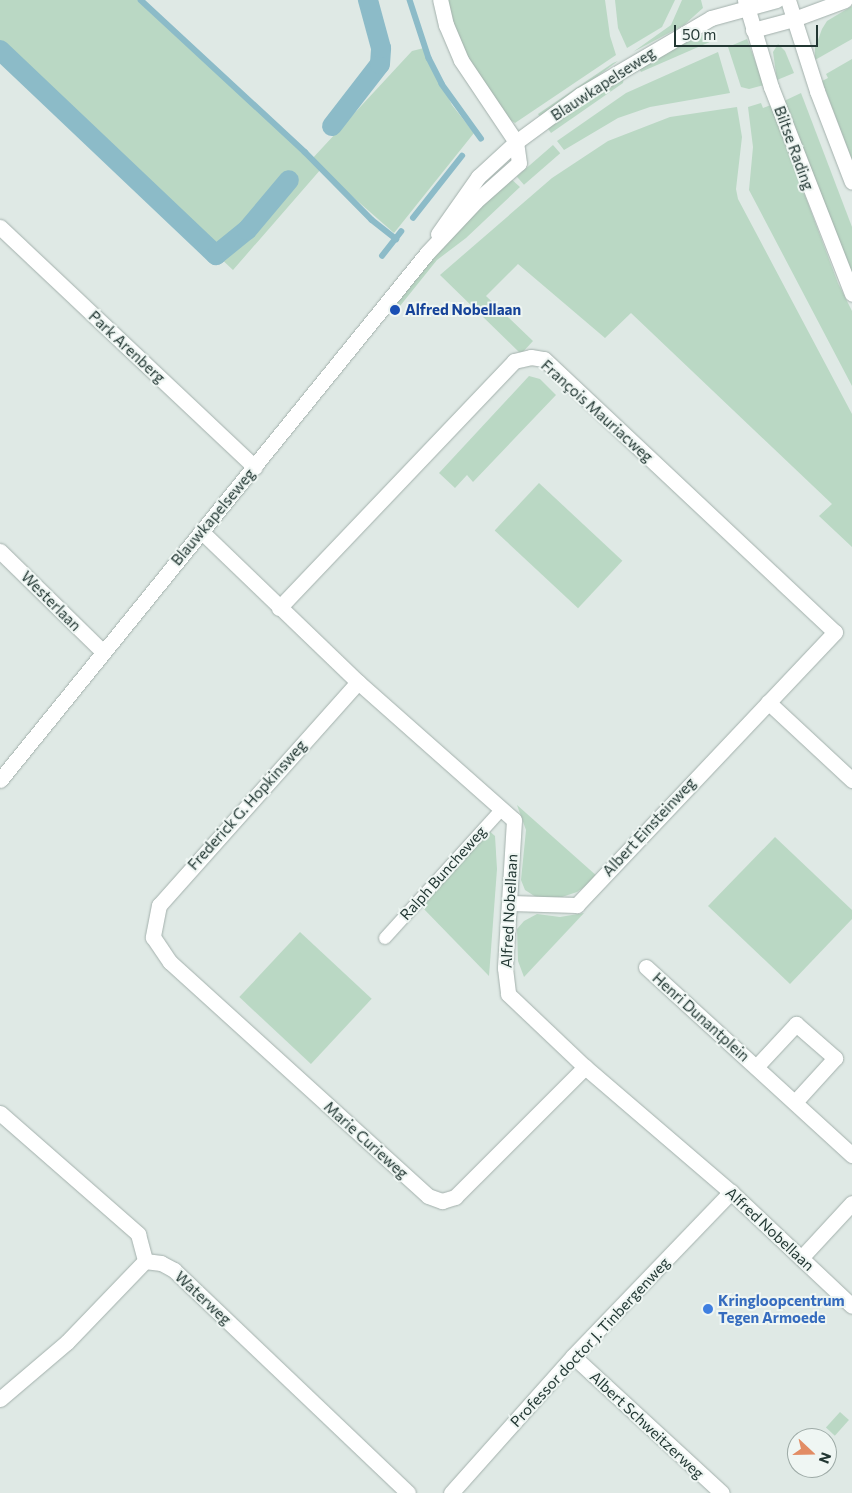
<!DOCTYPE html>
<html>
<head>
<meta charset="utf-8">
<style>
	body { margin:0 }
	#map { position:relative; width:852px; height:1493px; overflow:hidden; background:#dfe9e5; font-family:Commissioner,sans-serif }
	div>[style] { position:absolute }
	.green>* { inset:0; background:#bad8c4; transform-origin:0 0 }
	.stream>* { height:5.5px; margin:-2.75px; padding:0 2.75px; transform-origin:2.75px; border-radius:2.75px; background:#8cbbc8 }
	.canal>* { height:20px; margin:-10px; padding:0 10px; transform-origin:10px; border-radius:10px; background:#8cbbc8 }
	.roads { filter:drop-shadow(0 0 1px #a3b0ac) drop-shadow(0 0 1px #a3b0ac) }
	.pedestrian>* { height:12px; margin:-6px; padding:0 6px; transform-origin:6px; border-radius:6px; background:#fff }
	.minor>* { height:15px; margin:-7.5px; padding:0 7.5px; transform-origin:7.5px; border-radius:7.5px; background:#fff }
	.secondary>* { height:15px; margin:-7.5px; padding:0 7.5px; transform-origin:7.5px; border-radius:7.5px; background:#fff }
	.dots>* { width:14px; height:14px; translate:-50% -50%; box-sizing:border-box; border:2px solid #eff6f3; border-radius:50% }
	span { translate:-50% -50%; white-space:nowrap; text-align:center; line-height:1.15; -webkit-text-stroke:4px #eff6f3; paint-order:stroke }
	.street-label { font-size:15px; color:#223733 }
	.transit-label { font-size:15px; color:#164399; font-weight:700 }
	.left { translate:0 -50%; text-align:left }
	.shop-label { font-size:15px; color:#366cbe; font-weight:700 }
	.north { position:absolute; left:787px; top:1428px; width:50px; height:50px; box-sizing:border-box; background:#eff6f3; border:1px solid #9daaa6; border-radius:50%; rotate:111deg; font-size:14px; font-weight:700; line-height:20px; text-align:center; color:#223733 }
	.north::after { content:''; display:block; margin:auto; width:18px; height:22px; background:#e28c64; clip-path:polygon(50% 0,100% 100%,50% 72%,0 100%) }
	.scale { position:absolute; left:674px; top:25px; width:144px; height:22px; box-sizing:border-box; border:2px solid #223733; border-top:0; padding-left:6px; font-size:15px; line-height:18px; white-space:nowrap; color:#223733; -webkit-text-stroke:4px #eff6f3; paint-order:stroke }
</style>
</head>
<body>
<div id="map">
	<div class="green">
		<div style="clip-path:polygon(0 0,140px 0,311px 160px,412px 51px,424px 48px,452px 105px,474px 133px,394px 233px,321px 169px,233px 270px,0 52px)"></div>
		<div style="clip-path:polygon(447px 0,605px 0,610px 36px,616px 55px,515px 123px,509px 119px,467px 56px,453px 25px)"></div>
		<div style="clip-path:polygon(615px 0,675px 0,662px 27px,627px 48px,618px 28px)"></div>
		<div style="clip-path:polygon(682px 0,701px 0,703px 8px,684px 25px,633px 52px,671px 25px)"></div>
		<div style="clip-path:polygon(852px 6px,852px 39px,815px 60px,815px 48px,822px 29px,827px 21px)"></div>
		<div style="clip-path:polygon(708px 32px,712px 41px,641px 72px,638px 65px)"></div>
		<div style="clip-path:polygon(747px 39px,764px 85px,749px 89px,741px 87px,728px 47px)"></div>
		<div style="clip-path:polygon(778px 44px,785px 51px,794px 73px,777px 80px,773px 52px)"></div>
		<div style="clip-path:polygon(718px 52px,730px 93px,650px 107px,618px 118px,564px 150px,557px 141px,626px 93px)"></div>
		<div style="clip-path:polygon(852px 59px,852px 160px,822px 81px,828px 78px,826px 74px)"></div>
		<div style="clip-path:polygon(618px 61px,541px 118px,538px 114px,613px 63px)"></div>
		<div style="clip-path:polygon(624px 77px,623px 83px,551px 133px,546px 126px,581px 100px)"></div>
		<div style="clip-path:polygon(801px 93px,852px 227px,852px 273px,784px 101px)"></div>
		<div style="clip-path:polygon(761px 103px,763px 108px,771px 105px,838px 283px,852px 311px,852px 386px,749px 190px,753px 147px,748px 107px)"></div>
		<div style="clip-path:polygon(737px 107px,742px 137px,736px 189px,738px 199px,852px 414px,852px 547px,819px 516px,832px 504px,631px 313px,605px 338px,518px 264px,486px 296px,533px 341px,521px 354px,440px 275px,552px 178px,608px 141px,670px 117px)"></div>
		<div style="left:553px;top:145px;width:11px;height:48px;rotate:49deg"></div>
		<div style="clip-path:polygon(510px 178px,520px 187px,466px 238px,437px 260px,400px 306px,397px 303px,466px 218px)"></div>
		<div style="clip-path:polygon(529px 376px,540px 379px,556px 395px,473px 482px,467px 475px,455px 488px,439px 473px)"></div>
		<div style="left:539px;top:483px;width:114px;height:65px;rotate:43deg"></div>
		<div style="clip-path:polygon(517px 805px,598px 877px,577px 892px,562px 897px,536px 897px,525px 890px,521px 880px,526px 830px)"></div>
		<div style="clip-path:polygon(488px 830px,495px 836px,497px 869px,489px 976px,420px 905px)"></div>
		<div style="clip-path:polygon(775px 837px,852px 910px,852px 919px,790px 984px,708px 906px)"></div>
		<div style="clip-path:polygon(584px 913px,524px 977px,518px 961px,517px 929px,524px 921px,537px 914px,560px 917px)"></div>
		<div style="left:300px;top:932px;width:98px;height:89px;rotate:43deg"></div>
		<div style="left:840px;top:1412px;width:12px;height:21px;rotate:42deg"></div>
	</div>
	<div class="stream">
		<div style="left:141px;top:0;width:224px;rotate:42.8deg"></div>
		<div style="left:305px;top:152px;width:95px;rotate:45.4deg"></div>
		<div style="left:372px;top:220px;width:31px;rotate:38deg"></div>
		<div style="left:410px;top:0;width:61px;rotate:71.9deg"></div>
		<div style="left:429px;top:58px;width:29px;rotate:63deg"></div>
		<div style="left:442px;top:84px;width:67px;rotate:54.2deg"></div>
		<div style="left:413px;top:218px;width:79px;rotate:-51.7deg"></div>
		<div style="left:382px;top:256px;width:31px;rotate:-52deg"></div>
	</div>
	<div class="canal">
		<div style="left:0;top:50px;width:298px;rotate:43.5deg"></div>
		<div style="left:216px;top:255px;width:40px;rotate:-39deg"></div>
		<div style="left:247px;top:230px;width:65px;rotate:-50deg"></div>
		<div style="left:332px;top:126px;width:78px;rotate:-52.3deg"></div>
		<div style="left:380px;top:64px;width:16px;rotate:-86deg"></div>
		<div style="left:381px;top:48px;width:50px;rotate:-105.2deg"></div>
	</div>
	<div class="roads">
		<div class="pedestrian">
			<div style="left:385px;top:938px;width:174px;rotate:-47.8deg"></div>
		</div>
		<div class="minor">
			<div style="left:753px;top:30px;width:42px;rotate:-15deg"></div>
			<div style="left:794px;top:19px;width:54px;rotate:-20.4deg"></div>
			<div style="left:0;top:227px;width:350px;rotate:43.3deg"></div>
			<div style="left:438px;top:234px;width:70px;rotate:-54.9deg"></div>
			<div style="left:478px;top:177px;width:52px;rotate:-42.6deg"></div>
			<div style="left:516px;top:142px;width:79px;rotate:-36.3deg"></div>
			<div style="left:580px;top:95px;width:152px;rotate:-30.4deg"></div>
			<div style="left:711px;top:18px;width:68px;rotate:-15.3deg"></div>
			<div style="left:201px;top:531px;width:218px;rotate:43.9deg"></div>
			<div style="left:358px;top:682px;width:208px;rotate:41.5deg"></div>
			<div style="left:514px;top:820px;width:148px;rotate:93.5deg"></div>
			<div style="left:505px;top:968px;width:26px;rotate:83deg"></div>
			<div style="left:508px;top:994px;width:106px;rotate:43.5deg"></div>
			<div style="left:585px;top:1067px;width:192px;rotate:40.6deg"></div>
			<div style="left:731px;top:1192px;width:166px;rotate:43.3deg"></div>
			<div style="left:0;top:551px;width:144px;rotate:44.4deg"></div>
			<div style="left:279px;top:608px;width:341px;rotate:-46.4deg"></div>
			<div style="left:514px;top:361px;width:17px;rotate:-13deg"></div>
			<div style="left:531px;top:357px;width:13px;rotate:9deg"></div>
			<div style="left:544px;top:359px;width:399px;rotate:43.2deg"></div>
			<div style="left:835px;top:632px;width:376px;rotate:133.4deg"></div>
			<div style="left:577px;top:905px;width:67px;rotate:-178.3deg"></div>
			<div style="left:358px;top:682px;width:299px;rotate:131.7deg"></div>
			<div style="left:159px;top:905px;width:33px;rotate:101deg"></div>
			<div style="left:153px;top:937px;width:30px;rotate:56deg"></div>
			<div style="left:170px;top:962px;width:348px;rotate:42.2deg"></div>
			<div style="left:428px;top:1196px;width:15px;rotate:20deg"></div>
			<div style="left:442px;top:1201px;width:14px;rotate:-17deg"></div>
			<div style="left:455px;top:1197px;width:184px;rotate:-45deg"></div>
			<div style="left:768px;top:702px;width:115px;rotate:42.9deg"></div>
			<div style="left:0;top:780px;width:678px;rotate:-50.98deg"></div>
			<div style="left:427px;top:253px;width:71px;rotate:-46.7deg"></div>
			<div style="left:476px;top:201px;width:57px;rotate:-41.5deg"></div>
			<div style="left:519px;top:163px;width:21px;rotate:-98deg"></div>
			<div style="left:516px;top:142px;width:99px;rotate:-123.9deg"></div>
			<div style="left:461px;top:60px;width:38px;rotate:-113deg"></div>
			<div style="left:446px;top:25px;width:26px;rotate:-103deg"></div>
			<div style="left:646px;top:967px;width:279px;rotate:42.4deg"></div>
			<div style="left:756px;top:1067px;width:59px;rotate:-47.1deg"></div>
			<div style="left:796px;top:1024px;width:52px;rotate:41.1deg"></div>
			<div style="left:835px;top:1058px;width:59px;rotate:132.3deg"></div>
			<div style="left:0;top:1113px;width:184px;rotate:41.2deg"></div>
			<div style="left:138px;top:1234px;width:28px;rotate:75deg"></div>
			<div style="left:801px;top:1258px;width:75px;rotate:-47.2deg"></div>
			<div style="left:145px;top:1261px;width:16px;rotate:7deg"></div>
			<div style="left:161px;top:1263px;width:15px;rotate:28deg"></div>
			<div style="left:174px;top:1270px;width:323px;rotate:43.6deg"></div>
			<div style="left:573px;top:1356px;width:202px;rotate:42.6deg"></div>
			<div style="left:0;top:1399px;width:88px;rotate:-40.4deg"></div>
			<div style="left:67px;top:1342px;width:112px;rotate:-46.1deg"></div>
			<div style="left:451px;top:1493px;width:183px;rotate:-48.3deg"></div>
			<div style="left:573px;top:1356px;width:228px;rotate:-46.1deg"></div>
		</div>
		<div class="secondary">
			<div style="left:745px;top:0;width:91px;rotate:73.4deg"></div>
			<div style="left:771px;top:87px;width:222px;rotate:68.6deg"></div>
			<div style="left:788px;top:0;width:96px;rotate:72.3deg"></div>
			<div style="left:817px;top:91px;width:97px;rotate:69deg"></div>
		</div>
	</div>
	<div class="dots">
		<div style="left:395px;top:310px;background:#1a4fb4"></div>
		<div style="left:708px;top:1309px;background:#3f7fe0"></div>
	</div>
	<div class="street-label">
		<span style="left:603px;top:84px;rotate:-33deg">Blauwkapelseweg</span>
		<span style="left:794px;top:148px;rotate:70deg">Biltse Rading</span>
		<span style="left:127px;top:347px;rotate:43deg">Park Arenberg</span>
		<span style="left:597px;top:411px;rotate:42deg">François Mauriacweg</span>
		<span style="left:213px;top:517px;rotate:-50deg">Blauwkapelseweg</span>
		<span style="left:51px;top:601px;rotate:45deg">Westerlaan</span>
		<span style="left:247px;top:805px;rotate:-48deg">Frederick G. Hopkinsweg</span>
		<span style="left:649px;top:827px;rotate:-47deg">Albert Einsteinweg</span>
		<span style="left:443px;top:873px;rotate:-48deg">Ralph Buncheweg</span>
		<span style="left:509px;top:911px;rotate:-87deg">Alfred Nobellaan</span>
		<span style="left:701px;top:1017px;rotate:42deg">Henri Dunantplein</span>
		<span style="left:366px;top:1140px;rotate:42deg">Marie Curieweg</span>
		<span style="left:770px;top:1229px;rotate:43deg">Alfred Nobellaan</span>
		<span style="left:203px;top:1298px;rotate:43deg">Waterweg</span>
		<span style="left:590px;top:1342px;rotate:-47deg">Professor doctor J. Tinbergenweg</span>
		<span style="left:647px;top:1425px;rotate:43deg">Albert Schweitzerweg</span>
	</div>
	<div class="transit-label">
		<span class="left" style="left:405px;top:310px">Alfred Nobellaan</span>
	</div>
	<div class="shop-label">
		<span class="left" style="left:718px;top:1309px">Kringloopcentrum<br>Tegen Armoede</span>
	</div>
	<div class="north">N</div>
	<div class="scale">50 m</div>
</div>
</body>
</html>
